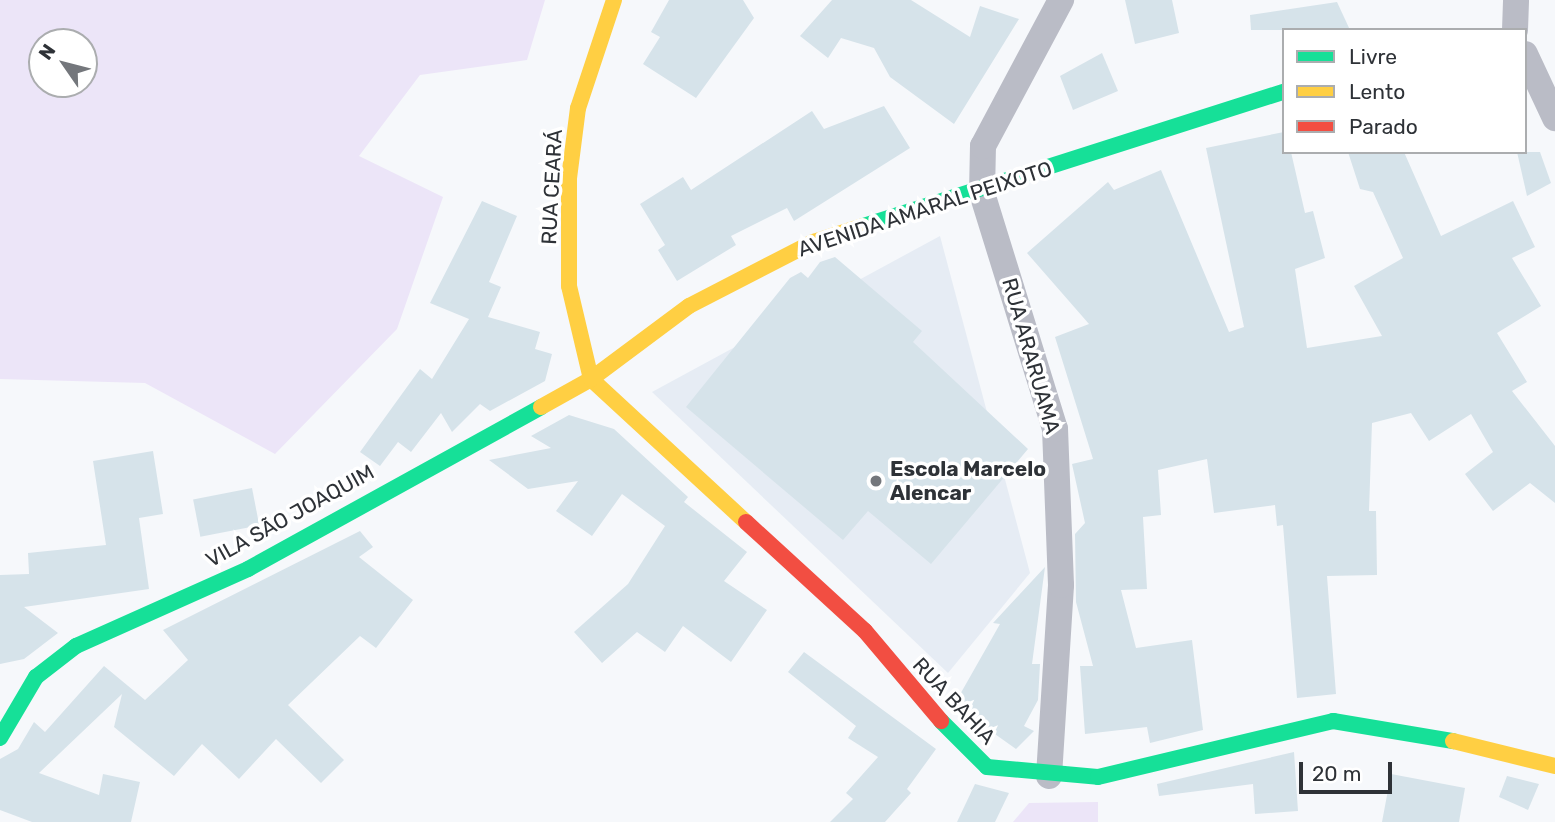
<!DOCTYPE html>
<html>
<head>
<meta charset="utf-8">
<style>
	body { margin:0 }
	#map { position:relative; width:1555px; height:822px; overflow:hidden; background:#f6f8fb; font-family:Rubik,sans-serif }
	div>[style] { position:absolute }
	.built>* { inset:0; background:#e6ecf4 }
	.green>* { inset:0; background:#ece5f8 }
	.building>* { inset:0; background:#d6e3ea; transform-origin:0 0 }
	.street>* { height:26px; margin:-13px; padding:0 13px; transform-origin:13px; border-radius:13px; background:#babcc6 }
	.fast>* { height:16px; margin:-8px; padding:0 8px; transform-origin:8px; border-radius:8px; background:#16e098 }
	.slow>* { height:16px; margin:-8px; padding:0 8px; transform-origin:8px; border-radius:8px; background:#ffcf43 }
	.jam>* { height:16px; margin:-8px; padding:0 8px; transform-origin:8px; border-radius:8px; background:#f24e42 }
	.dots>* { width:19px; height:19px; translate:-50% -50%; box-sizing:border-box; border:4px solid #fff; border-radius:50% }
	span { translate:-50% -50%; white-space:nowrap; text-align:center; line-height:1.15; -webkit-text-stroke:7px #fff; paint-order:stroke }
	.street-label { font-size:21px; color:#2e3237 }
	.poi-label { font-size:21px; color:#2e3237; font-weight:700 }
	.left { translate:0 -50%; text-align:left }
	.legend { position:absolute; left:1282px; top:28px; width:245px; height:126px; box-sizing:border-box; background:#fff; border:2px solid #abadaf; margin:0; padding:9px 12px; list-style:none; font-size:21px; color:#2e3237 }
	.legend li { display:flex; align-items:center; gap:14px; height:35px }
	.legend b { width:35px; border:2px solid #abadaf }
	.north { position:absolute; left:28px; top:28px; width:70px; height:70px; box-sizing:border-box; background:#fff; border:2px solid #abadaf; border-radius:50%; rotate:305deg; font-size:19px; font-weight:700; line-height:28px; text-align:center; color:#2e3237 }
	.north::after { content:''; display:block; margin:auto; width:24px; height:32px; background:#74777c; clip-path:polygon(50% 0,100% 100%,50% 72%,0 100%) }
	.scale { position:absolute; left:1299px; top:762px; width:93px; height:32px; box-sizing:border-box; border:4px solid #2e3237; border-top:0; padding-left:9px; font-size:21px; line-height:24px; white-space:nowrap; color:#2e3237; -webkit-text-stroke:5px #fff; paint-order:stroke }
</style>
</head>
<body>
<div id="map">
	<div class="built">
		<div style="clip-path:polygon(940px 236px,1030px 573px,948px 673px,652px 392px)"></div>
	</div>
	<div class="green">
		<div style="clip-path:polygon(evenodd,0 0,545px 0,527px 60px,420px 75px,359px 156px,443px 197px,397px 329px,275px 454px,145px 383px,0 379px,0 0,42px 42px,84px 42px,84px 84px,42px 84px,42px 42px)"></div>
		<div style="clip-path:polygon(1098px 802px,1098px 822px,1013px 822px,1029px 803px)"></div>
	</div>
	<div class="building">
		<div style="clip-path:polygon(669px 0,743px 0,754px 18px,696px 98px,643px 64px,660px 37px,651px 32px)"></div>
		<div style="clip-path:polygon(832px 0,911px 0,970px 37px,980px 6px,1019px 19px,954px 124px,890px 77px,874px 48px,841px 38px,828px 58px,800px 36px)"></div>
		<div style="clip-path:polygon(1125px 0,1172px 0,1179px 33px,1135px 44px)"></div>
		<div style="clip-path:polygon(1337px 2px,1350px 30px,1251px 30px,1250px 15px)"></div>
		<div style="clip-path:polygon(1102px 53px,1118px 91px,1073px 110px,1060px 76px)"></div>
		<div style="clip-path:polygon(884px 106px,910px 148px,794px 221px,787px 208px,731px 236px,736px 245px,677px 281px,658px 250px,665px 245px,640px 204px,683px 177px,691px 190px,812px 111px,824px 129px)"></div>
		<div style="clip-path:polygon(1284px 132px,1284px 152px,1291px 152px,1305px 213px,1313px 211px,1325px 258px,1295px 269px,1307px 348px,1382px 336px,1354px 286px,1403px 258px,1373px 192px,1360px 189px,1348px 152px,1404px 152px,1441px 236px,1513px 201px,1535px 247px,1512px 258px,1541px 306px,1497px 333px,1527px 382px,1512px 391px,1555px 446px,1555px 503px,1530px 483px,1493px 511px,1465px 474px,1493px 452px,1471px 414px,1429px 441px,1411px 413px,1372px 423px,1369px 511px,1376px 511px,1377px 575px,1327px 576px,1336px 694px,1297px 698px,1283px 525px,1277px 526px,1275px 505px,1214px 513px,1207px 459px,1158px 470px,1161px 515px,1143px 517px,1147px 589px,1121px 590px,1136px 648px,1192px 640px,1203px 730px,1150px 743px,1147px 727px,1085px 734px,1080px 666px,1093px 666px,1076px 602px,1075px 534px,1085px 523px,1072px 464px,1093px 459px,1055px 337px,1089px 324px,1027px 253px,1108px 182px,1114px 190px,1161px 170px,1229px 332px,1244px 327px,1206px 148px)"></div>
		<div style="clip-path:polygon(1517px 152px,1540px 152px,1551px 183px,1527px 196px)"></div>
		<div style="clip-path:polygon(482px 201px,517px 216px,489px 282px,501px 287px,488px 317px,540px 332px,535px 349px,552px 354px,545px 381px,490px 411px,480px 404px,452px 432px,441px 413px,411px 452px,398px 442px,380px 466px,360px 452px,420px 369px,432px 379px,469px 319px,430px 303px)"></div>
		<div style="clip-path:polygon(835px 257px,922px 331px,913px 342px,1028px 449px,931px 564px,868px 511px,843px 540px,686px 407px,790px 278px,801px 272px,808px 278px,820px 262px)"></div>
		<div style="clip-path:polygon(569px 415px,614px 429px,688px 497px,684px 502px,747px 552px,724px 581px,767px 610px,731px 662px,683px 626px,665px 652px,637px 632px,602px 663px,574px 632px,628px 584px,665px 526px,622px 494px,592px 536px,556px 511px,578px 481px,528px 489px,489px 460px,551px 448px,531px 436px)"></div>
		<div style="clip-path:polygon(153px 451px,163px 514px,139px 518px,149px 589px,24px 607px,58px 633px,24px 659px,0 664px,0 575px,29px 574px,28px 553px,106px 545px,93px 461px)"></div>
		<div style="left:252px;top:488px;width:38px;height:60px;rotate:79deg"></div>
		<div style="clip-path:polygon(360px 531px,373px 547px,359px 557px,413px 600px,376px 648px,360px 636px,288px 705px,344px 760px,321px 783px,276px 739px,239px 779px,202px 744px,174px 776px,114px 727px,122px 694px,39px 773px,99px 795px,103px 774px,140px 782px,131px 822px,32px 822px,0 810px,0 759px,18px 749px,34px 722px,45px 732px,104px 666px,145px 700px,188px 660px,163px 630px)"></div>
		<div style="clip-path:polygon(1045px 567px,1032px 664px,1040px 664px,1038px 700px,1024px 726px,1034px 731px,1016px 749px,954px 705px,1000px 624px,993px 623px)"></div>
		<div style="clip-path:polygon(804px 652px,936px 749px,907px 789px,911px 793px,885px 822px,830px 822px,853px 799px,846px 793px,878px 757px,848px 738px,856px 726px,788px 672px)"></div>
		<div style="clip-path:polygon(1294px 752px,1298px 811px,1255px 814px,1253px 784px,1159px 796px,1157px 784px)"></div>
		<div style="clip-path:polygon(1391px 774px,1465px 788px,1459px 822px,1382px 822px)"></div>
		<div style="clip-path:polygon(1507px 776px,1539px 784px,1528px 810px,1499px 797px)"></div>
		<div style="clip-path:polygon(975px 784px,1009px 793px,995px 822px,957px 822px)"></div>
	</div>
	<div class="street">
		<div style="left:1515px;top:30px;width:30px;rotate:-88deg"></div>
		<div style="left:1525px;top:54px;width:71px;rotate:64.9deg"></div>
		<div style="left:1049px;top:776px;width:191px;rotate:-86.4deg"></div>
		<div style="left:1061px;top:585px;width:156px;rotate:-92.2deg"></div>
		<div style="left:1055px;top:429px;width:247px;rotate:-107.2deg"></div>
		<div style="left:982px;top:193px;width:47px;rotate:-88.8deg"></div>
		<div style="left:983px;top:146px;width:166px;rotate:-61.9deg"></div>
	</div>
	<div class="fast">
		<div style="left:863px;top:226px;width:442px;rotate:-17.7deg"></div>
		<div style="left:941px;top:721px;width:65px;rotate:45deg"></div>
		<div style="left:987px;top:767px;width:111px;rotate:5.1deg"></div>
		<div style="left:1098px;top:777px;width:242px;rotate:-13.4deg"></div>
		<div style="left:1333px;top:721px;width:122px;rotate:9.5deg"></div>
		<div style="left:0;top:738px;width:71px;rotate:-59.5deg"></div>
		<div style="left:36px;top:677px;width:51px;rotate:-37.8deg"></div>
		<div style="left:76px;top:646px;width:188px;rotate:-24.1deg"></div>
		<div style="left:248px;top:569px;width:335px;rotate:-28.9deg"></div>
	</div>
	<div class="slow">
		<div style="left:614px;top:0;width:114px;rotate:108.4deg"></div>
		<div style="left:578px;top:108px;width:71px;rotate:97.3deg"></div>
		<div style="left:569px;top:178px;width:108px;rotate:90deg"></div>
		<div style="left:569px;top:286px;width:96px;rotate:76.7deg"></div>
		<div style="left:591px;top:379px;width:211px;rotate:42.7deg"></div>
		<div style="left:541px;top:407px;width:57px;rotate:-29.2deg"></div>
		<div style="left:591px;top:379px;width:122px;rotate:-36.7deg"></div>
		<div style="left:689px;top:306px;width:140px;rotate:-27.3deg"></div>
		<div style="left:813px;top:242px;width:52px;rotate:-17.7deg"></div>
		<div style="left:1453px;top:741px;width:105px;rotate:13.8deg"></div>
	</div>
	<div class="jam">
		<div style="left:746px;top:522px;width:161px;rotate:42.5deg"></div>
		<div style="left:865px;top:631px;width:118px;rotate:49.8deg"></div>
	</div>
	<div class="dots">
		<div style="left:876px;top:481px;background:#74777c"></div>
	</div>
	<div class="street-label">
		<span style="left:552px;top:187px;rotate:-87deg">RUA CEARÁ</span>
		<span style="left:925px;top:209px;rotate:-18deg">AVENIDA AMARAL PEIXOTO</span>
		<span style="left:1031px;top:356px;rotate:74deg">RUA ARARUAMA</span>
		<span style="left:290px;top:516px;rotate:-29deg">VILA SÃO JOAQUIM</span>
		<span style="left:954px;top:701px;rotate:47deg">RUA BAHIA</span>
	</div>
	<div class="poi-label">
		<span class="left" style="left:890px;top:481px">Escola Marcelo<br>Alencar</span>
	</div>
	<ul class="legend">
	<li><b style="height:9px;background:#16e098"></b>Livre</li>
	<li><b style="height:9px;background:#ffcf43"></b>Lento</li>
	<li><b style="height:9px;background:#f24e42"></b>Parado</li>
	</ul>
	<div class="north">N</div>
	<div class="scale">20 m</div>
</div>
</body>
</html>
